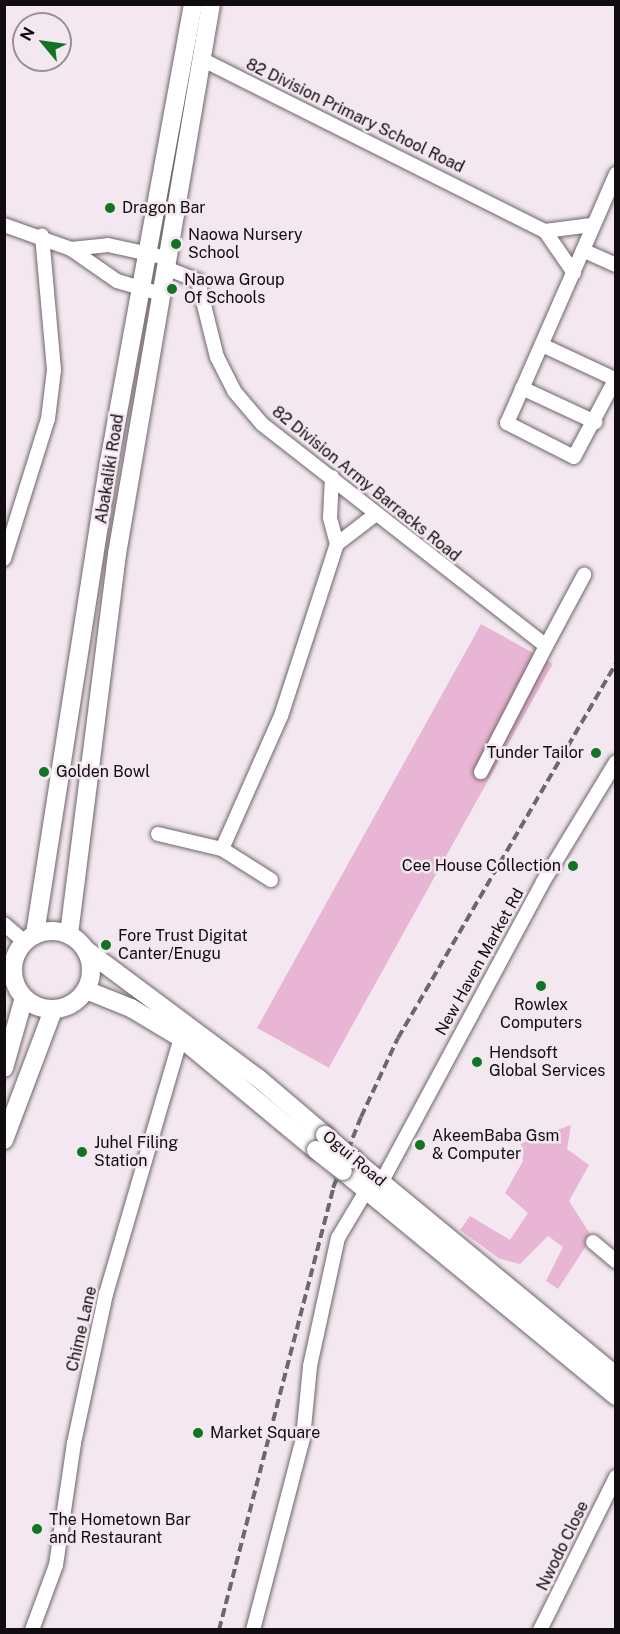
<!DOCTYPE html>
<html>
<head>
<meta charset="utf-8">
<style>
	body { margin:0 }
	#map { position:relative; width:620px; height:1634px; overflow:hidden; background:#f3e8ef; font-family:"Public Sans",sans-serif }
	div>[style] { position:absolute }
	.green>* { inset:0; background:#e8b5d4; transform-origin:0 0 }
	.roads { filter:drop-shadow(0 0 2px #6f656b) drop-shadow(0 0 2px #6f656b) }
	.minor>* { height:14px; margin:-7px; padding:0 7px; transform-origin:7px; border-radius:7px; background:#fff }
	.major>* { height:18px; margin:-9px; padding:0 9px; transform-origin:9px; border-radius:9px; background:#fff }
	.major>.ring { margin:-9px; padding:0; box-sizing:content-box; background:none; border:18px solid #fff; border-radius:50% }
	.rail>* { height:4px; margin-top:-2px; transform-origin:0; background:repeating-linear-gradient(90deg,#6e676c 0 9px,transparent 0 13.5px) }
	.bridges { filter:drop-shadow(0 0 2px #6f656b) drop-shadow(0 0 2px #6f656b) }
	.major-bridge>* { height:18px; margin:-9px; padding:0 9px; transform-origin:9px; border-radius:9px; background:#fff }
	.dots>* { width:16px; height:16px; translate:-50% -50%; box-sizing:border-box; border:3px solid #f3e8ef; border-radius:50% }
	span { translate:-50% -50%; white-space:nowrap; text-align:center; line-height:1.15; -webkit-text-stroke:5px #f3e8ef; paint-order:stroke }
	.street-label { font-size:16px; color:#100c0f }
	.poi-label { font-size:16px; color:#100c0f }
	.left { translate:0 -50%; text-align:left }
	.right { translate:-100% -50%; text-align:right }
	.frame { position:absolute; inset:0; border:6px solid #100c0f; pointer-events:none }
	.north { position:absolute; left:12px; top:12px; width:60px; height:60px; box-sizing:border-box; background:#f3e8ef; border:2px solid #989095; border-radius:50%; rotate:299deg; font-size:16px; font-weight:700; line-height:24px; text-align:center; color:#100c0f }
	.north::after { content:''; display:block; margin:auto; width:21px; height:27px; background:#127323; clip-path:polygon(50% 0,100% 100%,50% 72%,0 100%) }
</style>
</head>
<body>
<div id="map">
	<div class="green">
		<div style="left:481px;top:624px;width:82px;height:462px;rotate:29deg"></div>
		<div style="clip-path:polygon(571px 1125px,567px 1149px,589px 1165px,569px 1201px,592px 1237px,558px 1289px,546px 1281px,563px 1247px,548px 1236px,520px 1264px,500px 1259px,460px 1230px,470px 1216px,510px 1240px,528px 1213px,505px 1193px,523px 1161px,521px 1143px)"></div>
	</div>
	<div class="roads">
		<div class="minor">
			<div style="left:201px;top:59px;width:385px;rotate:26.6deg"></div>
			<div style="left:545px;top:231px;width:51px;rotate:55.4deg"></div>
			<div style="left:4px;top:225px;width:71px;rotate:19.7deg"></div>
			<div style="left:71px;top:249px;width:56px;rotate:34.8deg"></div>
			<div style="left:117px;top:281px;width:46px;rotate:16.5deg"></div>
			<div style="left:545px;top:231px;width:47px;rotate:-7.3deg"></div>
			<div style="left:71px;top:249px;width:37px;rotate:-6deg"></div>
			<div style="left:108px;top:245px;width:60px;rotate:12.4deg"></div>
			<div style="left:583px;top:250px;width:83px;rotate:-66.5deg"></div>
			<div style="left:616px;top:265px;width:36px;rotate:-156deg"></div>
			<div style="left:583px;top:250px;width:189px;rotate:113.7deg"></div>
			<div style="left:507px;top:423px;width:75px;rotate:26.9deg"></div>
			<div style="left:574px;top:457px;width:89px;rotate:-62deg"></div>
			<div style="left:166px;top:268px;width:35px;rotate:22deg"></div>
			<div style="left:198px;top:281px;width:78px;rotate:76deg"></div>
			<div style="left:217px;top:357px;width:38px;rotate:63deg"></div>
			<div style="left:234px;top:391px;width:43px;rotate:49.7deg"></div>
			<div style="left:262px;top:424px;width:360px;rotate:38deg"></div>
			<div style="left:546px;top:646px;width:142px;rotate:117.3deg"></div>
			<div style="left:542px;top:345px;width:81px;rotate:25deg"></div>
			<div style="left:522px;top:388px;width:81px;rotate:25deg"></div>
			<div style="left:332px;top:477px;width:41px;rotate:92.8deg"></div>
			<div style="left:330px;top:518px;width:27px;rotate:75deg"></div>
			<div style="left:4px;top:559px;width:147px;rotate:-72.6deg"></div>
			<div style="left:48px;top:419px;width:49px;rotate:-83deg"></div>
			<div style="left:54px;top:370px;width:135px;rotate:-95.1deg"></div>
			<div style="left:546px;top:646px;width:81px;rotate:-61.8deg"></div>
			<div style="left:158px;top:834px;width:66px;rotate:13.2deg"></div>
			<div style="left:222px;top:849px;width:58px;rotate:32.3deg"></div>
			<div style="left:222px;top:849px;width:145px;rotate:-66.1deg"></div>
			<div style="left:281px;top:716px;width:181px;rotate:-72deg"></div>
			<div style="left:337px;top:544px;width:49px;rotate:-37.6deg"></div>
			<div style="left:4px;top:924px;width:28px;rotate:41deg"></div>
			<div style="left:381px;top:1183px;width:342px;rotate:-61.7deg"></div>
			<div style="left:543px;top:882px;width:140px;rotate:-58.7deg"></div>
			<div style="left:593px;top:1242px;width:30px;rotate:40deg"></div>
			<div style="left:32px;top:1630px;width:69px;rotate:-69.7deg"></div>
			<div style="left:56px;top:1565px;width:123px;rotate:-81.6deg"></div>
			<div style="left:74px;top:1443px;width:152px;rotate:-77.9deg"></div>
			<div style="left:106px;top:1294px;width:267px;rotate:-73.7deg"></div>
			<div style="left:253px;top:1630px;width:198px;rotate:-75.4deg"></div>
			<div style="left:303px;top:1438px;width:72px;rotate:-84.4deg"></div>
			<div style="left:310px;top:1366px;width:131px;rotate:-77.7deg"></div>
			<div style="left:338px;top:1238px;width:55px;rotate:-59.2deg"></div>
			<div style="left:540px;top:1630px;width:171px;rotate:-63.6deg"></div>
		</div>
		<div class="major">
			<div class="ring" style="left:13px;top:931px;width:60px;height:60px"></div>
			<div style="left:35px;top:934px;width:478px;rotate:-81.1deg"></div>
			<div style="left:109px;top:462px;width:466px;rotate:-79.6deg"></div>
			<div style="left:69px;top:934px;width:383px;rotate:-82.8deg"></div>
			<div style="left:117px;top:554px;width:558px;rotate:-80.3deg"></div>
			<div style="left:86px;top:950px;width:214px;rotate:36.7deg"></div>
			<div style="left:258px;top:1078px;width:88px;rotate:40.4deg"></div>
			<div style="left:86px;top:990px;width:48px;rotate:21.8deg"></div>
			<div style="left:131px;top:1008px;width:58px;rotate:31deg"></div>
			<div style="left:181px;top:1038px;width:175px;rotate:39.7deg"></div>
			<div style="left:4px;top:1068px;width:73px;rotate:-74.1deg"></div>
			<div style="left:4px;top:1140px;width:139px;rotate:-69.3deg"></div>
			<div style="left:353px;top:1159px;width:341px;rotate:39.5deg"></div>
			<div style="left:343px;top:1171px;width:354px;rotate:39.5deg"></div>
		</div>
	</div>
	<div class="rail">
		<div style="left:219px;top:1630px;width:456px;rotate:-75.5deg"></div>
		<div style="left:333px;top:1188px;width:76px;rotate:-68.5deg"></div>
		<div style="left:361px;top:1117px;width:87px;rotate:-64.9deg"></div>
		<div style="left:398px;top:1038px;width:433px;rotate:-59.8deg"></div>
	</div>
	<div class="bridges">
		<div class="major-bridge">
			<div style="left:325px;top:1135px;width:37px;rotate:41deg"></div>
			<div style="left:316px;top:1150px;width:34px;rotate:38deg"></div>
		</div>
	</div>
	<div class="dots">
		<div style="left:110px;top:208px;background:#127323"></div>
		<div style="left:176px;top:244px;background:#127323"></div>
		<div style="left:172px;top:289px;background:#127323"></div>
		<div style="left:596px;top:753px;background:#127323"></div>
		<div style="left:44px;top:772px;background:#127323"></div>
		<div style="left:573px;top:866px;background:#127323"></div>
		<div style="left:106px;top:945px;background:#127323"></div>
		<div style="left:541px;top:986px;background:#127323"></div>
		<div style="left:477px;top:1062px;background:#127323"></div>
		<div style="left:420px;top:1145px;background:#127323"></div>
		<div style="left:82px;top:1152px;background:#127323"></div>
		<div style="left:198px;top:1433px;background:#127323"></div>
		<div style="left:37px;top:1529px;background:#127323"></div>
	</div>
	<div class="street-label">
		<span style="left:355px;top:116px;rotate:26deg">82 Division Primary School Road</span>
		<span style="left:110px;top:469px;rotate:-81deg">Abakaliki Road</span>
		<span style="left:366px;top:484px;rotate:39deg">82 Division Army Barracks Road</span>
		<span style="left:480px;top:962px;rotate:-61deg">New Haven Market Rd</span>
		<span style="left:354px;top:1159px;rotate:40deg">Ogui Road</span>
		<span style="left:82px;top:1329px;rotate:-77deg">Chime Lane</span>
		<span style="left:563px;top:1546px;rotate:-64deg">Nwodo Close</span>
	</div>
	<div class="poi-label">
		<span class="left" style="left:122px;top:208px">Dragon Bar</span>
		<span class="left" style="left:188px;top:244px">Naowa Nursery<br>School</span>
		<span class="left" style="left:184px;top:289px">Naowa Group<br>Of Schools</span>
		<span class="right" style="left:584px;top:753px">Tunder Tailor</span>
		<span class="left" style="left:56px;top:772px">Golden Bowl</span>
		<span class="right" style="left:561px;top:866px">Cee House Collection</span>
		<span class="left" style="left:118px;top:945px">Fore Trust Digitat<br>Canter/Enugu</span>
		<span style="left:541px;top:1014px">Rowlex<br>Computers</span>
		<span class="left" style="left:489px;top:1062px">Hendsoft<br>Global Services</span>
		<span class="left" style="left:432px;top:1145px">AkeemBaba Gsm<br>&amp; Computer</span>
		<span class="left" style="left:94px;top:1152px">Juhel Filing<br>Station</span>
		<span class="left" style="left:210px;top:1433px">Market Square</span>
		<span class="left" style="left:49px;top:1529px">The Hometown Bar<br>and Restaurant</span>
	</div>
	<div class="frame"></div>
	<div class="north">N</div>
</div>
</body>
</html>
